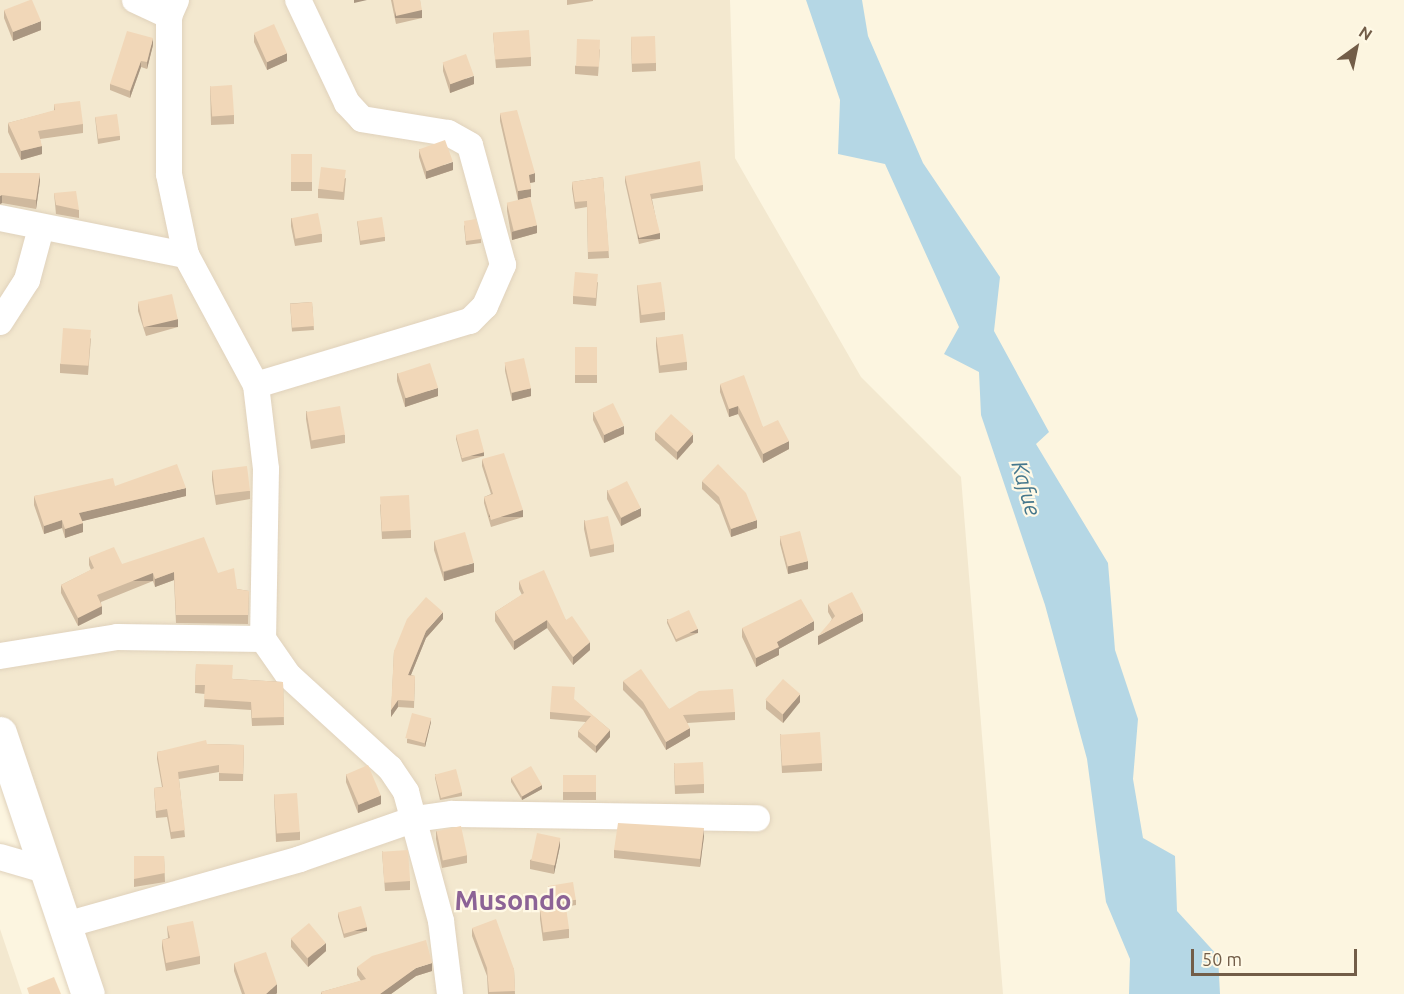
<!DOCTYPE html>
<html>
<head>
<meta charset="utf-8">
<style>
	body { margin:0 }
	#map { position:relative; width:1404px; height:994px; overflow:hidden; background:#fcf5e0; font-family:Ubuntu,sans-serif }
	div>[style] { position:absolute }
	.residential>* { inset:0; background:#f3e8cf }
	.water>* { inset:0; background:#b5d7e5 }
	.roads { filter:drop-shadow(0 0 2px #e0d2bc) drop-shadow(0 0 2px #e0d2bc) }
	.street>* { height:26px; margin:-13px; padding:0 13px; transform-origin:13px; border-radius:13px; background:#fff }
	.secondary>* { height:33px; margin:-16.5px; padding:0 16.5px; transform-origin:16.5px; border-radius:16.5px; background:#fff }
	.wall>* { inset:0; background:#cfb99e; transform-origin:0 0 }
	.shaded-wall>* { inset:0; background:#a99681; transform-origin:0 0 }
	.building>* { inset:0; background:#f1d7b8; transform-origin:0 0 }
	span { translate:-50% -50%; white-space:nowrap; text-align:center; line-height:1.15; -webkit-text-stroke:4.5px #fff9e6; paint-order:stroke }
	.water-label { font-size:22px; color:#45778c; font-style:italic }
	.district-label { font-size:27px; color:#8c6396; font-weight:700 }
	.north { position:absolute; left:1326px; top:18px; width:60px; height:60px; -webkit-text-stroke:4px #fff9e6; paint-order:stroke; rotate:33deg; font-size:16px; font-weight:700; line-height:24px; text-align:center; color:#725d48 }
	.north::after { content:''; display:block; margin:auto; width:21px; height:27px; background:#725d48; clip-path:polygon(50% 0,100% 100%,50% 72%,0 100%) }
	.scale { position:absolute; left:1191px; top:949px; width:166px; height:27px; box-sizing:border-box; border:3px solid #725d48; border-top:0; padding-left:8px; font-size:18px; line-height:21px; white-space:nowrap; color:#725d48; -webkit-text-stroke:4px #fff9e6; paint-order:stroke }
</style>
</head>
<body>
<div id="map">
	<div class="residential">
		<div style="clip-path:polygon(0 0,730px 0,735px 158px,861px 377px,961px 477px,1003px 994px,84px 994px,0 753px)"></div>
		<div style="clip-path:polygon(0 929px,22px 994px,0 994px)"></div>
	</div>
	<div class="water">
		<div style="clip-path:polygon(806px 0,862px 0,868px 36px,923px 163px,1000px 277px,994px 331px,1049px 432px,1036px 444px,1108px 563px,1115px 650px,1138px 719px,1133px 779px,1143px 838px,1175px 856px,1177px 911px,1218px 956px,1220px 994px,1129px 994px,1130px 959px,1106px 902px,1087px 759px,1045px 605px,981px 415px,979px 372px,944px 354px,959px 327px,885px 164px,838px 154px,840px 100px)"></div>
	</div>
	<div class="roads">
		<div class="street">
			<div style="left:135px;top:0;width:38px;rotate:25deg"></div>
			<div style="left:0;top:218px;width:190px;rotate:11.3deg"></div>
			<div style="left:186px;top:255px;width:83px;rotate:-101.9deg"></div>
			<div style="left:169px;top:174px;width:158px;rotate:-90deg"></div>
			<div style="left:169px;top:16px;width:17px;rotate:-66deg"></div>
			<div style="left:186px;top:255px;width:148px;rotate:61.7deg"></div>
			<div style="left:256px;top:385px;width:85px;rotate:83.2deg"></div>
			<div style="left:266px;top:469px;width:170px;rotate:91deg"></div>
			<div style="left:0;top:322px;width:50px;rotate:-57.3deg"></div>
			<div style="left:27px;top:280px;width:54px;rotate:-74.9deg"></div>
			<div style="left:256px;top:385px;width:223px;rotate:-16.7deg"></div>
			<div style="left:470px;top:321px;width:21px;rotate:-45deg"></div>
			<div style="left:485px;top:306px;width:45px;rotate:-66.3deg"></div>
			<div style="left:503px;top:265px;width:124px;rotate:-105.4deg"></div>
			<div style="left:470px;top:145px;width:25px;rotate:-151deg"></div>
			<div style="left:448px;top:133px;width:87px;rotate:-170.8deg"></div>
			<div style="left:362px;top:119px;width:22px;rotate:-133deg"></div>
			<div style="left:347px;top:103px;width:114px;rotate:-115.4deg"></div>
			<div style="left:0;top:656px;width:119px;rotate:-9.2deg"></div>
			<div style="left:117px;top:637px;width:146px;rotate:0.8deg"></div>
			<div style="left:263px;top:639px;width:44px;rotate:55.2deg"></div>
			<div style="left:288px;top:675px;width:138px;rotate:42.4deg"></div>
			<div style="left:390px;top:768px;width:29px;rotate:56deg"></div>
			<div style="left:406px;top:792px;width:134px;rotate:74.8deg"></div>
			<div style="left:441px;top:921px;width:74px;rotate:83deg"></div>
			<div style="left:0;top:857px;width:50px;rotate:16.3deg"></div>
			<div style="left:62px;top:926px;width:247px;rotate:-15.7deg"></div>
			<div style="left:300px;top:859px;width:122px;rotate:-19.2deg"></div>
			<div style="left:415px;top:819px;width:37px;rotate:-8deg"></div>
			<div style="left:452px;top:814px;width:305px;rotate:0.8deg"></div>
		</div>
		<div class="secondary">
			<div style="left:0;top:733px;width:275px;rotate:71.4deg"></div>
		</div>
	</div>
	<div class="wall">
		<div style="clip-path:polygon(391px 0,420px 0,422px 18px,396px 24px)"></div>
		<div style="clip-path:polygon(567px 0,593px 0,593px 1px,567px 5px)"></div>
		<div style="clip-path:polygon(4px 10px,41px 30px,13px 41px,4px 18px)"></div>
		<div style="clip-path:polygon(493px 33px,531px 57px,531px 66px,496px 68px)"></div>
		<div style="clip-path:polygon(254px 34px,287px 61px,267px 70px,254px 42px)"></div>
		<div style="clip-path:polygon(631px 37px,656px 63px,656px 71px,632px 72px)"></div>
		<div style="clip-path:polygon(153px 45px,147px 69px,141px 67px,130px 98px,110px 90px,110px 84px)"></div>
		<div style="clip-path:polygon(600px 49px,598px 76px,575px 74px,575px 66px)"></div>
		<div style="clip-path:polygon(443px 63px,474px 84px,450px 93px,443px 71px)"></div>
		<div style="clip-path:polygon(210px 86px,234px 115px,234px 124px,211px 125px)"></div>
		<div style="clip-path:polygon(54px 104px,83px 124px,83px 133px,40px 139px,42px 154px,21px 160px,8px 132px,8px 123px,54px 111px)"></div>
		<div style="clip-path:polygon(500px 113px,535px 182px,530px 183px,531px 197px,518px 200px,500px 121px)"></div>
		<div style="clip-path:polygon(95px 117px,120px 136px,120px 140px,98px 144px)"></div>
		<div style="clip-path:polygon(419px 149px,453px 170px,426px 179px,419px 157px)"></div>
		<div style="left:291px;top:154px;width:21px;height:37px"></div>
		<div style="clip-path:polygon(0 173px,40px 181px,36px 209px,2px 203px,0 204px)"></div>
		<div style="clip-path:polygon(625px 176px,703px 185px,703px 191px,652px 199px,660px 239px,639px 244px,625px 182px)"></div>
		<div style="clip-path:polygon(603px 177px,609px 258px,588px 259px,587px 207px,575px 209px,572px 189px,572px 182px)"></div>
		<div style="clip-path:polygon(346px 178px,344px 200px,318px 198px,318px 189px)"></div>
		<div style="clip-path:polygon(54px 193px,79px 210px,79px 218px,56px 214px)"></div>
		<div style="clip-path:polygon(507px 203px,537px 233px,512px 240px,507px 211px)"></div>
		<div style="clip-path:polygon(291px 218px,322px 234px,322px 242px,295px 246px,291px 226px)"></div>
		<div style="clip-path:polygon(357px 221px,385px 237px,385px 241px,360px 245px)"></div>
		<div style="clip-path:polygon(464px 225px,481px 239px,481px 243px,466px 245px)"></div>
		<div style="clip-path:polygon(598px 282px,596px 306px,573px 304px,573px 296px)"></div>
		<div style="clip-path:polygon(637px 285px,665px 312px,665px 320px,640px 323px)"></div>
		<div style="left:312px;top:302px;width:28px;height:22px;rotate:86deg"></div>
		<div style="clip-path:polygon(138px 303px,178px 327px,146px 336px,138px 311px)"></div>
		<div style="clip-path:polygon(656px 337px,687px 362px,687px 370px,659px 373px,656px 346px)"></div>
		<div style="clip-path:polygon(91px 338px,88px 375px,60px 373px,60px 364px)"></div>
		<div style="left:575px;top:347px;width:22px;height:36px"></div>
		<div style="clip-path:polygon(505px 363px,531px 396px,512px 401px,505px 371px)"></div>
		<div style="clip-path:polygon(397px 373px,438px 396px,405px 407px,397px 381px)"></div>
		<div style="clip-path:polygon(720px 384px,763px 427px,789px 449px,763px 463px,738px 414px,729px 417px,720px 392px)"></div>
		<div style="clip-path:polygon(306px 411px,345px 435px,345px 443px,311px 449px,306px 419px)"></div>
		<div style="clip-path:polygon(593px 412px,624px 434px,604px 443px,593px 420px)"></div>
		<div style="clip-path:polygon(655px 432px,693px 442px,677px 460px,655px 440px)"></div>
		<div style="clip-path:polygon(456px 435px,484px 456px,462px 462px,456px 439px)"></div>
		<div style="clip-path:polygon(482px 459px,523px 517px,491px 527px,484px 503px,484px 497px,491px 494px,482px 466px)"></div>
		<div style="clip-path:polygon(212px 471px,250px 491px,250px 499px,216px 505px,212px 480px)"></div>
		<div style="clip-path:polygon(702px 481px,757px 528px,731px 537px,719px 505px,702px 489px)"></div>
		<div style="clip-path:polygon(115px 486px,186px 496px,82px 521px,83px 532px,65px 538px,62px 528px,44px 534px,34px 505px,34px 496px)"></div>
		<div style="clip-path:polygon(607px 490px,641px 516px,621px 526px,607px 499px)"></div>
		<div style="clip-path:polygon(380px 504px,411px 530px,411px 538px,382px 539px)"></div>
		<div style="clip-path:polygon(584px 520px,614px 544px,614px 552px,590px 557px,584px 529px)"></div>
		<div style="clip-path:polygon(780px 536px,808px 569px,788px 574px,780px 544px)"></div>
		<div style="clip-path:polygon(434px 541px,474px 572px,444px 581px,434px 550px)"></div>
		<div style="clip-path:polygon(89px 557px,122px 564px,218px 573px,237px 589px,249px 591px,248px 624px,176px 623px,174px 580px,155px 587px,153px 581px,101px 602px,102px 614px,78px 626px,61px 593px,61px 585px,91px 570px,89px 565px)"></div>
		<div style="clip-path:polygon(519px 581px,566px 620px,590px 650px,573px 665px,547px 628px,514px 650px,495px 621px,495px 612px,522px 595px,519px 589px)"></div>
		<div style="clip-path:polygon(828px 604px,863px 621px,818px 645px,832px 619px,828px 612px)"></div>
		<div style="clip-path:polygon(443px 619px,426px 638px,411px 675px,415px 676px,414px 708px,398px 707px,391px 717px,394px 651px)"></div>
		<div style="clip-path:polygon(667px 619px,698px 633px,676px 642px,667px 623px)"></div>
		<div style="clip-path:polygon(742px 628px,814px 630px,779px 649px,779px 655px,756px 667px,742px 637px)"></div>
		<div style="clip-path:polygon(196px 664px,233px 679px,283px 682px,284px 725px,252px 726px,251px 710px,204px 707px,205px 694px,195px 693px)"></div>
		<div style="clip-path:polygon(623px 681px,669px 709px,735px 712px,735px 720px,687px 723px,690px 736px,666px 750px,643px 710px,623px 690px)"></div>
		<div style="clip-path:polygon(574px 700px,610px 730px,610px 737px,596px 753px,578px 737px,578px 731px,586px 722px,550px 719px,550px 712px)"></div>
		<div style="clip-path:polygon(766px 700px,800px 702px,783px 723px,766px 709px)"></div>
		<div style="clip-path:polygon(431px 722px,425px 747px,407px 743px,407px 739px)"></div>
		<div style="clip-path:polygon(780px 734px,822px 763px,822px 771px,782px 773px)"></div>
		<div style="clip-path:polygon(207px 744px,244px 745px,243px 781px,219px 781px,219px 772px,179px 779px,185px 837px,171px 839px,167px 817px,156px 818px,154px 788px,162px 787px,157px 759px,157px 752px)"></div>
		<div style="clip-path:polygon(674px 763px,704px 784px,704px 793px,675px 794px)"></div>
		<div style="clip-path:polygon(346px 774px,381px 804px,358px 813px,346px 782px)"></div>
		<div style="clip-path:polygon(435px 774px,462px 792px,462px 796px,440px 800px,435px 778px)"></div>
		<div style="left:563px;top:775px;width:33px;height:25px"></div>
		<div style="clip-path:polygon(511px 778px,542px 789px,522px 800px,511px 782px)"></div>
		<div style="clip-path:polygon(274px 794px,300px 832px,300px 840px,276px 842px)"></div>
		<div style="clip-path:polygon(436px 831px,467px 855px,467px 863px,442px 868px,436px 839px)"></div>
		<div style="clip-path:polygon(704px 836px,700px 867px,614px 858px,614px 850px)"></div>
		<div style="clip-path:polygon(560px 846px,554px 874px,530px 869px,530px 860px)"></div>
		<div style="clip-path:polygon(382px 851px,410px 881px,410px 890px,385px 891px)"></div>
		<div style="clip-path:polygon(134px 856px,164px 856px,165px 882px,134px 887px)"></div>
		<div style="clip-path:polygon(548px 886px,576px 900px,576px 905px,552px 909px)"></div>
		<div style="clip-path:polygon(540px 911px,569px 929px,569px 938px,543px 941px,540px 919px)"></div>
		<div style="clip-path:polygon(338px 913px,367px 931px,344px 938px,338px 917px)"></div>
		<div style="clip-path:polygon(167px 926px,200px 956px,200px 964px,166px 971px,162px 948px,162px 940px,168px 938px)"></div>
		<div style="clip-path:polygon(472px 928px,514px 969px,515px 994px,488px 994px,487px 976px,472px 936px)"></div>
		<div style="clip-path:polygon(291px 939px,326px 951px,308px 967px,291px 947px)"></div>
		<div style="clip-path:polygon(234px 963px,277px 993px,276px 994px,242px 994px,234px 971px)"></div>
		<div style="clip-path:polygon(357px 967px,432px 971px,416px 976px,391px 994px,321px 994px,321px 992px,361px 981px,357px 975px)"></div>
	</div>
	<div class="shaded-wall">
		<div style="clip-path:polygon(354px 0,367px 0,354px 3px)"></div>
		<div style="left:422px;top:10px;width:8px;height:27px;rotate:90deg"></div>
		<div style="clip-path:polygon(41px 21px,41px 30px,13px 41px,13px 32px)"></div>
		<div style="clip-path:polygon(153px 38px,153px 45px,147px 69px,147px 62px)"></div>
		<div style="clip-path:polygon(287px 53px,287px 61px,267px 70px,267px 62px)"></div>
		<div style="clip-path:polygon(141px 61px,141px 67px,130px 98px,130px 91px)"></div>
		<div style="clip-path:polygon(474px 76px,474px 84px,450px 93px,450px 84px)"></div>
		<div style="clip-path:polygon(42px 146px,42px 154px,21px 160px,21px 151px)"></div>
		<div style="clip-path:polygon(453px 162px,453px 170px,426px 179px,426px 171px)"></div>
		<div style="clip-path:polygon(40px 173px,40px 181px,36px 209px,36px 200px)"></div>
		<div style="clip-path:polygon(535px 173px,535px 182px,529px 183px,529px 175px)"></div>
		<div style="clip-path:polygon(531px 189px,531px 197px,518px 200px,518px 191px)"></div>
		<div style="clip-path:polygon(2px 195px,2px 203px,0 204px,0 196px)"></div>
		<div style="clip-path:polygon(537px 225px,537px 233px,512px 240px,512px 232px)"></div>
		<div style="left:660px;top:233px;width:6px;height:22px;rotate:90deg"></div>
		<div style="left:178px;top:319px;width:8px;height:33px;rotate:90deg"></div>
		<div style="clip-path:polygon(438px 388px,438px 396px,405px 407px,405px 398px)"></div>
		<div style="clip-path:polygon(531px 388px,531px 396px,512px 401px,512px 393px)"></div>
		<div style="clip-path:polygon(738px 406px,738px 414px,729px 417px,729px 409px)"></div>
		<div style="clip-path:polygon(624px 426px,624px 434px,604px 443px,604px 435px)"></div>
		<div style="clip-path:polygon(693px 434px,693px 442px,677px 460px,677px 451px)"></div>
		<div style="clip-path:polygon(789px 441px,789px 449px,763px 463px,763px 454px)"></div>
		<div style="left:484px;top:452px;width:4px;height:23px;rotate:90deg"></div>
		<div style="clip-path:polygon(186px 488px,186px 496px,79px 522px,79px 513px)"></div>
		<div style="clip-path:polygon(641px 508px,641px 516px,621px 526px,621px 518px)"></div>
		<div style="left:523px;top:510px;width:7px;height:34px;rotate:90deg"></div>
		<div style="clip-path:polygon(62px 520px,62px 528px,44px 534px,44px 526px)"></div>
		<div style="clip-path:polygon(757px 520px,757px 528px,731px 537px,731px 529px)"></div>
		<div style="clip-path:polygon(83px 523px,83px 532px,65px 538px,65px 529px)"></div>
		<div style="clip-path:polygon(808px 561px,808px 569px,788px 574px,788px 566px)"></div>
		<div style="clip-path:polygon(474px 563px,474px 572px,444px 581px,444px 572px)"></div>
		<div style="clip-path:polygon(174px 572px,174px 580px,155px 587px,155px 579px)"></div>
		<div style="left:153px;top:573px;width:8px;height:60px;rotate:90deg"></div>
		<div style="clip-path:polygon(102px 606px,102px 614px,78px 626px,78px 618px)"></div>
		<div style="clip-path:polygon(443px 612px,443px 619px,426px 638px,408px 682px,408px 675px,426px 631px)"></div>
		<div style="clip-path:polygon(863px 613px,863px 621px,818px 645px,818px 636px)"></div>
		<div style="clip-path:polygon(547px 620px,547px 628px,514px 650px,514px 641px)"></div>
		<div style="clip-path:polygon(814px 621px,814px 630px,779px 649px,779px 655px,756px 667px,756px 658px,777px 642px)"></div>
		<div style="left:698px;top:629px;width:4px;height:24px;rotate:90deg"></div>
		<div style="clip-path:polygon(590px 642px,590px 650px,573px 665px,573px 657px)"></div>
		<div style="clip-path:polygon(800px 694px,800px 702px,783px 723px,783px 714px)"></div>
		<div style="clip-path:polygon(398px 700px,398px 707px,391px 717px,391px 710px)"></div>
		<div style="clip-path:polygon(431px 718px,431px 722px,425px 747px,425px 743px)"></div>
		<div style="clip-path:polygon(690px 728px,690px 736px,666px 750px,666px 742px)"></div>
		<div style="clip-path:polygon(610px 730px,610px 737px,596px 753px,596px 746px)"></div>
		<div style="clip-path:polygon(542px 785px,542px 789px,522px 800px,522px 796px)"></div>
		<div style="clip-path:polygon(381px 795px,381px 804px,358px 813px,358px 805px)"></div>
		<div style="clip-path:polygon(704px 828px,704px 836px,700px 867px,700px 859px)"></div>
		<div style="clip-path:polygon(560px 838px,560px 846px,554px 874px,554px 866px)"></div>
		<div style="left:367px;top:927px;width:4px;height:24px;rotate:90deg"></div>
		<div style="clip-path:polygon(326px 943px,326px 951px,308px 967px,308px 958px)"></div>
		<div style="clip-path:polygon(432px 963px,432px 971px,416px 976px,391px 994px,380px 994px,416px 968px)"></div>
		<div style="clip-path:polygon(277px 984px,277px 993px,276px 994px,266px 994px)"></div>
	</div>
	<div class="building">
		<div style="clip-path:polygon(30px 0,32px 0,41px 21px,13px 32px,4px 10px)"></div>
		<div style="clip-path:polygon(393px 0,420px 0,422px 10px,396px 16px)"></div>
		<div style="left:274px;top:24px;width:32px;height:22px;rotate:66deg"></div>
		<div style="left:529px;top:30px;width:27px;height:36px;rotate:86deg"></div>
		<div style="clip-path:polygon(127px 31px,153px 38px,147px 62px,141px 61px,130px 91px,110px 84px)"></div>
		<div style="left:655px;top:36px;width:27px;height:24px;rotate:88deg"></div>
		<div style="left:577px;top:39px;width:23px;height:27px;rotate:2deg"></div>
		<div style="left:466px;top:54px;width:23px;height:25px;rotate:70deg"></div>
		<div style="left:232px;top:85px;width:30px;height:22px;rotate:86deg"></div>
		<div style="clip-path:polygon(80px 101px,83px 124px,38px 131px,42px 146px,21px 151px,8px 123px,55px 110px,54px 104px)"></div>
		<div style="clip-path:polygon(517px 110px,535px 173px,529px 175px,531px 189px,518px 191px,500px 113px)"></div>
		<div style="left:117px;top:114px;width:22px;height:22px;rotate:82deg"></div>
		<div style="left:445px;top:140px;width:23px;height:28px;rotate:70deg"></div>
		<div style="left:291px;top:154px;width:21px;height:28px"></div>
		<div style="clip-path:polygon(700px 161px,703px 185px,650px 194px,660px 233px,639px 238px,625px 176px)"></div>
		<div style="left:321px;top:167px;width:25px;height:22px;rotate:7deg"></div>
		<div style="clip-path:polygon(0 173px,40px 173px,36px 200px,2px 195px,0 196px)"></div>
		<div style="clip-path:polygon(603px 177px,609px 251px,588px 252px,587px 201px,575px 202px,572px 182px)"></div>
		<div style="clip-path:polygon(76px 191px,79px 210px,56px 205px,54px 193px)"></div>
		<div style="left:530px;top:197px;width:29px;height:24px;rotate:76deg"></div>
		<div style="left:318px;top:213px;width:21px;height:27px;rotate:79deg"></div>
		<div style="left:382px;top:217px;width:20px;height:25px;rotate:81deg"></div>
		<div style="clip-path:polygon(476px 219px,481px 239px,466px 241px,464px 221px)"></div>
		<div style="left:575px;top:272px;width:23px;height:24px;rotate:5deg"></div>
		<div style="left:661px;top:282px;width:30px;height:24px;rotate:82deg"></div>
		<div style="left:172px;top:294px;width:26px;height:35px;rotate:77deg"></div>
		<div style="left:312px;top:302px;width:24px;height:22px;rotate:85deg"></div>
		<div style="left:63px;top:328px;width:28px;height:36px;rotate:4deg"></div>
		<div style="left:683px;top:334px;width:28px;height:27px;rotate:82deg"></div>
		<div style="left:575px;top:347px;width:22px;height:28px"></div>
		<div style="left:524px;top:358px;width:31px;height:20px;rotate:77deg"></div>
		<div style="left:430px;top:363px;width:26px;height:34px;rotate:72deg"></div>
		<div style="clip-path:polygon(744px 375px,763px 427px,778px 420px,789px 441px,763px 454px,738px 406px,729px 409px,720px 384px)"></div>
		<div style="left:613px;top:403px;width:25px;height:22px;rotate:64deg"></div>
		<div style="left:340px;top:406px;width:29px;height:34px;rotate:80deg"></div>
		<div style="left:671px;top:414px;width:30px;height:24px;rotate:42deg"></div>
		<div style="left:478px;top:429px;width:24px;height:23px;rotate:75deg"></div>
		<div style="clip-path:polygon(504px 453px,523px 510px,491px 520px,484px 497px,493px 494px,482px 459px)"></div>
		<div style="clip-path:polygon(177px 464px,186px 488px,79px 513px,83px 523px,65px 529px,62px 520px,44px 526px,34px 496px,113px 478px,115px 486px)"></div>
		<div style="clip-path:polygon(718px 464px,746px 493px,757px 520px,731px 529px,719px 497px,702px 481px)"></div>
		<div style="left:247px;top:466px;width:25px;height:35px;rotate:83deg"></div>
		<div style="left:627px;top:481px;width:30px;height:22px;rotate:63deg"></div>
		<div style="left:409px;top:495px;width:35px;height:29px;rotate:87deg"></div>
		<div style="left:608px;top:516px;width:29px;height:24px;rotate:78deg"></div>
		<div style="left:800px;top:531px;width:31px;height:21px;rotate:75deg"></div>
		<div style="left:465px;top:532px;width:32px;height:32px;rotate:74deg"></div>
		<div style="clip-path:polygon(204px 537px,218px 573px,234px 568px,237px 589px,249px 591px,248px 615px,176px 615px,174px 572px,155px 579px,153px 573px,97px 595px,102px 606px,78px 618px,61px 585px,94px 568px,89px 557px,114px 547px,122px 564px)"></div>
		<div style="clip-path:polygon(544px 570px,566px 620px,572px 616px,590px 642px,573px 657px,547px 620px,514px 641px,495px 612px,524px 593px,519px 581px)"></div>
		<div style="clip-path:polygon(852px 592px,863px 613px,818px 636px,835px 616px,828px 604px)"></div>
		<div style="clip-path:polygon(426px 597px,443px 612px,426px 631px,408px 675px,415px 676px,414px 701px,398px 700px,391px 710px,394px 651px,407px 619px)"></div>
		<div style="clip-path:polygon(801px 599px,814px 621px,777px 642px,779px 647px,756px 658px,742px 628px)"></div>
		<div style="left:689px;top:610px;width:21px;height:24px;rotate:65deg"></div>
		<div style="clip-path:polygon(196px 664px,233px 665px,232px 679px,283px 682px,284px 717px,252px 718px,251px 702px,204px 699px,205px 685px,195px 685px)"></div>
		<div style="clip-path:polygon(641px 669px,669px 709px,699px 691px,733px 689px,735px 712px,683px 715px,690px 728px,666px 742px,643px 702px,623px 681px)"></div>
		<div style="left:783px;top:679px;width:23px;height:27px;rotate:41deg"></div>
		<div style="clip-path:polygon(552px 686px,575px 687px,574px 699px,610px 730px,596px 746px,578px 731px,591px 716px,550px 712px)"></div>
		<div style="left:412px;top:713px;width:20px;height:26px;rotate:15deg"></div>
		<div style="left:820px;top:732px;width:31px;height:40px;rotate:86deg"></div>
		<div style="clip-path:polygon(206px 740px,207px 744px,244px 745px,243px 774px,219px 773px,219px 765px,178px 772px,185px 830px,171px 832px,167px 809px,156px 811px,154px 788px,163px 787px,157px 752px)"></div>
		<div style="left:703px;top:762px;width:22px;height:29px;rotate:87deg"></div>
		<div style="left:368px;top:765px;width:33px;height:24px;rotate:67deg"></div>
		<div style="left:531px;top:766px;width:22px;height:23px;rotate:60deg"></div>
		<div style="left:456px;top:769px;width:24px;height:22px;rotate:75deg"></div>
		<div style="left:563px;top:775px;width:33px;height:17px"></div>
		<div style="left:297px;top:793px;width:39px;height:23px;rotate:86deg"></div>
		<div style="clip-path:polygon(618px 823px,704px 828px,700px 859px,614px 850px)"></div>
		<div style="left:461px;top:826px;width:30px;height:25px;rotate:78deg"></div>
		<div style="left:537px;top:833px;width:24px;height:28px;rotate:12deg"></div>
		<div style="left:408px;top:850px;width:31px;height:26px;rotate:86deg"></div>
		<div style="clip-path:polygon(134px 856px,164px 856px,165px 873px,134px 879px)"></div>
		<div style="left:573px;top:882px;width:18px;height:25px;rotate:81deg"></div>
		<div style="left:361px;top:906px;width:22px;height:24px;rotate:74deg"></div>
		<div style="left:566px;top:907px;width:22px;height:26px;rotate:82deg"></div>
		<div style="clip-path:polygon(496px 919px,514px 969px,515px 991px,489px 992px,487px 968px,472px 928px)"></div>
		<div style="clip-path:polygon(193px 921px,200px 956px,166px 963px,162px 940px,170px 938px,167px 926px)"></div>
		<div style="left:309px;top:923px;width:26px;height:24px;rotate:50deg"></div>
		<div style="clip-path:polygon(426px 940px,432px 963px,416px 968px,380px 994px,322px 994px,321px 992px,366px 979px,357px 967px,372px 956px)"></div>
		<div style="clip-path:polygon(266px 952px,277px 984px,266px 994px,245px 994px,234px 963px)"></div>
		<div style="clip-path:polygon(54px 977px,61px 994px,29px 994px,27px 988px)"></div>
	</div>
	<div class="water-label">
		<span style="left:1027px;top:488px;rotate:74deg">Kafue</span>
	</div>
	<div class="district-label">
		<span style="left:513px;top:901px">Musondo</span>
	</div>
	<div class="north">N</div>
	<div class="scale">50 m</div>
</div>
</body>
</html>
